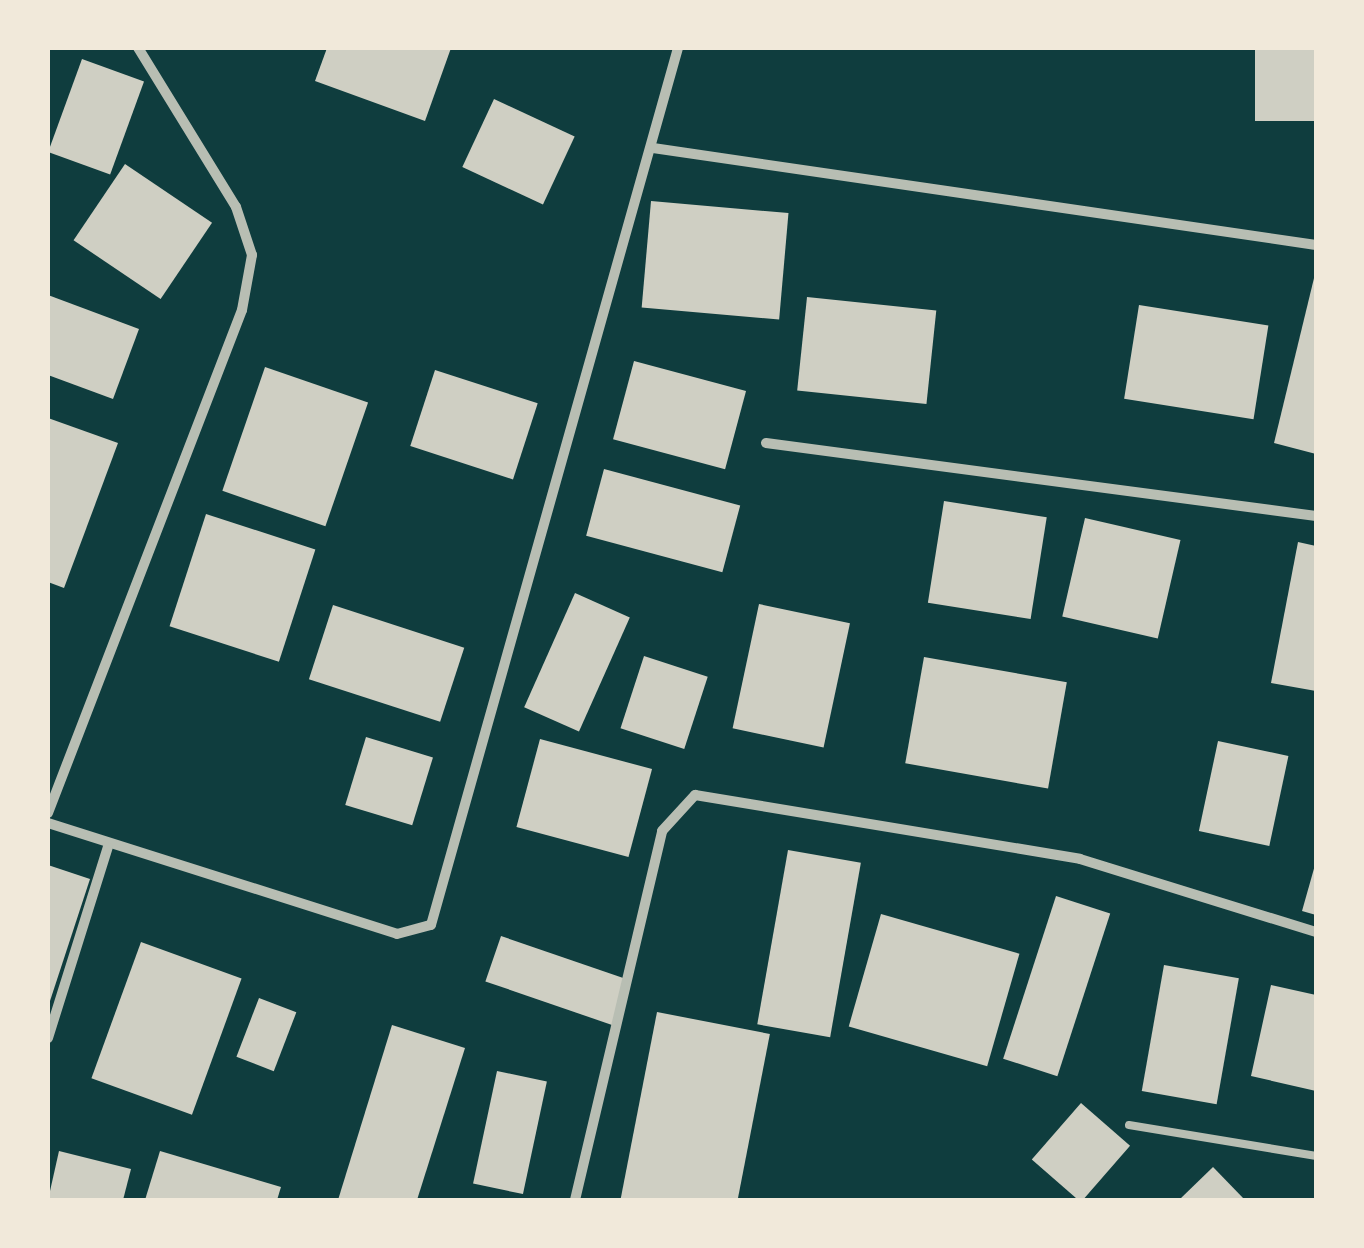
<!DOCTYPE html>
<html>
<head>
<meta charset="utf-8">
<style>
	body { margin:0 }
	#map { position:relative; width:1364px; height:1248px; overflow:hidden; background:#0f3d3e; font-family:"Alegreya Sans",sans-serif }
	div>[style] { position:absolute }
	.building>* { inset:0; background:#cfcfc3; transform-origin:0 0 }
	.service>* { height:8px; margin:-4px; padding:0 4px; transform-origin:4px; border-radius:4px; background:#b8beb3 }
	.minor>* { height:10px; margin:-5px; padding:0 5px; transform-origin:5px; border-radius:5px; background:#b8beb3 }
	span { translate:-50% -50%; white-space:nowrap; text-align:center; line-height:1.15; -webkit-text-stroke:10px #f1e9da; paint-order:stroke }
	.frame { position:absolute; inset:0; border:50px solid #f1e9da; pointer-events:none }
</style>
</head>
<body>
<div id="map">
	<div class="building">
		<div style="clip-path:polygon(327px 48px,451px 48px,425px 121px,315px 81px)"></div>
		<div style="left:1255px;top:48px;width:61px;height:73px"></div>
		<div style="left:82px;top:59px;width:66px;height:99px;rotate:20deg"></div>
		<div style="left:494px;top:99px;width:89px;height:75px;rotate:25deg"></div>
		<div style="left:125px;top:164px;width:105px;height:92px;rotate:34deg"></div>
		<div style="left:651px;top:201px;width:138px;height:107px;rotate:5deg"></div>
		<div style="clip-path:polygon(1315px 274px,1316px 275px,1316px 454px,1274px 443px)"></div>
		<div style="clip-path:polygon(48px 295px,139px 329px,113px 399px,48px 375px)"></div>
		<div style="left:807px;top:297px;width:130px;height:94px;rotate:6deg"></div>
		<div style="left:1139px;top:305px;width:131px;height:95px;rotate:9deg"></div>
		<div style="left:634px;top:361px;width:116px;height:81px;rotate:15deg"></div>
		<div style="left:265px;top:367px;width:109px;height:131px;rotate:19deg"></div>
		<div style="left:435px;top:370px;width:108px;height:80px;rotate:18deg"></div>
		<div style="clip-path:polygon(48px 418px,118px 443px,64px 588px,48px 582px)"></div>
		<div style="left:604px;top:469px;width:141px;height:69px;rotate:15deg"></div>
		<div style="left:944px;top:501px;width:104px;height:103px;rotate:9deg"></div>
		<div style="left:206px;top:514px;width:115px;height:118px;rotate:18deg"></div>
		<div style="left:1085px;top:518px;width:98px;height:101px;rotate:13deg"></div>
		<div style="clip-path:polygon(1298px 542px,1316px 546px,1316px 691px,1271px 683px)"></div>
		<div style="left:575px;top:593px;width:60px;height:125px;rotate:24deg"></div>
		<div style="left:759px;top:604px;width:93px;height:127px;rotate:12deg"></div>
		<div style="left:333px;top:605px;width:138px;height:78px;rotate:18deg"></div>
		<div style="left:644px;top:656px;width:67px;height:76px;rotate:18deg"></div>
		<div style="left:924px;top:657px;width:145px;height:108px;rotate:10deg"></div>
		<div style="left:366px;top:737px;width:70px;height:71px;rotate:17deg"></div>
		<div style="left:540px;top:739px;width:116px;height:91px;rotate:15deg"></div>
		<div style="left:1218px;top:741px;width:72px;height:92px;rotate:12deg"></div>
		<div style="left:788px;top:850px;width:74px;height:177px;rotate:10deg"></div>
		<div style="clip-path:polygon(48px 865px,90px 879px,48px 1007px)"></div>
		<div style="clip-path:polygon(1315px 865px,1316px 865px,1316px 915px,1302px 911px)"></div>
		<div style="left:1056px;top:896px;width:57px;height:171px;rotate:18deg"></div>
		<div style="left:881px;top:914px;width:144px;height:117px;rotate:16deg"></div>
		<div style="left:501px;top:936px;width:137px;height:48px;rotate:19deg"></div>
		<div style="left:141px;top:942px;width:107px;height:145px;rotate:20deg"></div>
		<div style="left:1164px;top:965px;width:76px;height:128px;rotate:10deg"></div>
		<div style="clip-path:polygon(1271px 985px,1316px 995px,1316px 1091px,1251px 1076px)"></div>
		<div style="left:259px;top:998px;width:40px;height:63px;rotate:21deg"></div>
		<div style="left:657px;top:1012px;width:115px;height:190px;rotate:11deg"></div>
		<div style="clip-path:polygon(392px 1025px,465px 1048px,417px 1200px,338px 1200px)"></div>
		<div style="left:497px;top:1071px;width:51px;height:115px;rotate:12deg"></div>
		<div style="left:1081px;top:1103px;width:65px;height:75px;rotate:41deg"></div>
		<div style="clip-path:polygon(59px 1151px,131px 1169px,123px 1200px,48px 1200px)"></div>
		<div style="clip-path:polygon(160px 1151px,281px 1187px,277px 1200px,145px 1200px)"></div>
		<div style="clip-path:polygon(1213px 1167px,1245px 1200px,1179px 1200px)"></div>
	</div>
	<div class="service">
		<div style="left:1129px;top:1125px;width:190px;rotate:9.4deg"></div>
	</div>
	<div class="minor">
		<div style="left:653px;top:148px;width:670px;rotate:8.32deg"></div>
		<div style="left:766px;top:443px;width:555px;rotate:7.56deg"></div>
		<div style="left:48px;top:813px;width:539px;rotate:-68.91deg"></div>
		<div style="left:242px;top:310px;width:56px;rotate:-79.7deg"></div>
		<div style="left:252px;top:255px;width:51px;rotate:-108.4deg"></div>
		<div style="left:236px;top:207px;width:187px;rotate:-121.6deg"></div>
		<div style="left:48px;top:823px;width:366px;rotate:17.6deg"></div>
		<div style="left:397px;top:934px;width:35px;rotate:-15deg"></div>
		<div style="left:431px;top:925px;width:911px;rotate:-74.27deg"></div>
		<div style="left:48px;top:1038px;width:200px;rotate:-72.6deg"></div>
		<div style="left:575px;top:1200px;width:379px;rotate:-76.7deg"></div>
		<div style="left:662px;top:831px;width:49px;rotate:-47.5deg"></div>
		<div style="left:695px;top:795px;width:390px;rotate:9.4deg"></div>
		<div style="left:1080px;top:859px;width:247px;rotate:17.2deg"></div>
	</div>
	<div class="frame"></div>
</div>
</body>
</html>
